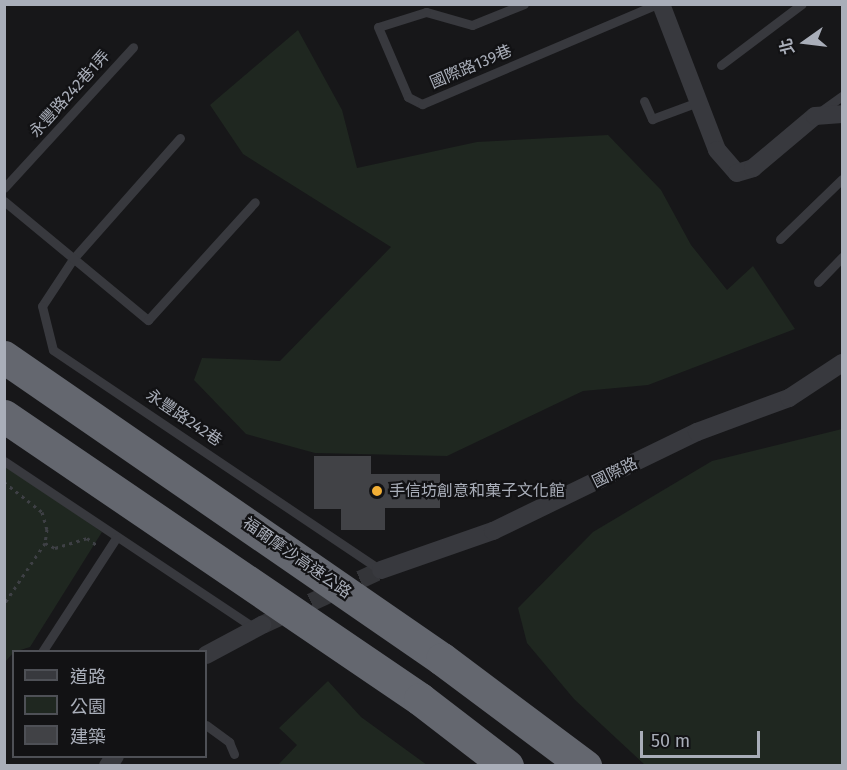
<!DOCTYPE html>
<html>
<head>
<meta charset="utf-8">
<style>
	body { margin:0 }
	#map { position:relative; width:847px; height:770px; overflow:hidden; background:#171719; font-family:"Fira Sans","Noto Sans TC",sans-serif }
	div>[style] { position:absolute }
	.green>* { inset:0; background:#1f2720 }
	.building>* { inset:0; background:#414246 }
	.street-tunnel>* { height:18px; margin-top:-9px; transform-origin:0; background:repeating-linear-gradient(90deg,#343539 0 18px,transparent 0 27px) }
	.path>* { height:3px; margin-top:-1.5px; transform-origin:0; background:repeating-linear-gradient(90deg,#3e4045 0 3px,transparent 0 7.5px) }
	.lane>* { height:9px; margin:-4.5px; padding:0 4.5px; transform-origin:4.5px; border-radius:4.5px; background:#38393e }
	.street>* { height:18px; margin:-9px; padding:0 9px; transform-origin:9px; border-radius:9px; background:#38393e }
	.highway>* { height:33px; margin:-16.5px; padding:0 16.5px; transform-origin:16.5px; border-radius:16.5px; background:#64676f }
	.dots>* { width:16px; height:16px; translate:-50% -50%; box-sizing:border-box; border:3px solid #121214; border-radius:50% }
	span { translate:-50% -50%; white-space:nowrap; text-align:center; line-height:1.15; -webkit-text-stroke:4.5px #121214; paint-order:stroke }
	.street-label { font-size:16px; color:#a9aeb9 }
	.poi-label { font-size:16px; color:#a9aeb9 }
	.left { translate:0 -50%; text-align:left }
	.frame { position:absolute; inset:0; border:6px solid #a9aeb9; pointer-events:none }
	.legend { position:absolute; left:12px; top:650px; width:195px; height:108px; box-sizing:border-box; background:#121214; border:2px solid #4e5056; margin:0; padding:8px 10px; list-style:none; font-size:18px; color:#a9aeb9 }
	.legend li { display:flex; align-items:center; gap:12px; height:30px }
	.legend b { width:30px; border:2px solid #4e5056 }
	.north { position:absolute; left:775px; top:12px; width:60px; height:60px; -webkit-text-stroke:4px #121214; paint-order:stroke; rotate:256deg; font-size:16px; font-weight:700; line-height:24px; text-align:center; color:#a9aeb9 }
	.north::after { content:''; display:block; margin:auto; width:21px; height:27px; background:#a9aeb9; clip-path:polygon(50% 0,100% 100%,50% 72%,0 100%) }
	.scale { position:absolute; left:640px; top:731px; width:120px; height:27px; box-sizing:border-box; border:3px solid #a9aeb9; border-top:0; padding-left:8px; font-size:18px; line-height:21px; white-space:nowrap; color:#a9aeb9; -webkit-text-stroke:4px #121214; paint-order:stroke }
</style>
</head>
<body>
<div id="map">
	<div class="green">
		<div style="clip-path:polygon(298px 30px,342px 110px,357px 168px,477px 142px,608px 135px,661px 190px,691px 245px,727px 290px,753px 266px,795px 329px,648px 385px,583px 391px,447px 456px,315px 453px,246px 434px,194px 380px,202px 358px,280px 361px,391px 247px,243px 154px,210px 105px)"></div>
		<div style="clip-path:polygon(842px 429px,842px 765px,645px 765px,574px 699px,527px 643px,518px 608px,593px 532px,712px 461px)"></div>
		<div style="clip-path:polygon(5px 465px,102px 532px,30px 647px,14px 652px,5px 662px)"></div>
		<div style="clip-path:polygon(328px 681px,361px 717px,427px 765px,278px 765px,297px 745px,279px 728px)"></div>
	</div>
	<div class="building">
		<div style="clip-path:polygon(314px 456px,371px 456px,371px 474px,440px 474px,440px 508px,385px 508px,385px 530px,341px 530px,341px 509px,314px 509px)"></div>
	</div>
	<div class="street-tunnel">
		<div style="left:262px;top:625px;width:131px;rotate:-24.8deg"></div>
	</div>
	<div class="path">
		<div style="left:4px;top:482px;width:48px;rotate:38.3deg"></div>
		<div style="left:42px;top:512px;width:18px;rotate:74deg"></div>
		<div style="left:47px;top:529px;width:14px;rotate:98deg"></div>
		<div style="left:45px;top:543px;width:73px;rotate:123.9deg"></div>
		<div style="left:45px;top:543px;width:11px;rotate:27deg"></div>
		<div style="left:55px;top:548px;width:34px;rotate:-17deg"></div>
		<div style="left:87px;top:538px;width:14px;rotate:36deg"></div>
	</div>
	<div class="lane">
		<div style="left:524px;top:4px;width:56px;rotate:158deg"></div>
		<div style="left:472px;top:25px;width:48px;rotate:-164.2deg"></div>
		<div style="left:426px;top:12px;width:50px;rotate:162.6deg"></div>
		<div style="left:378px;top:27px;width:76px;rotate:66.8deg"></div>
		<div style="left:408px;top:97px;width:16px;rotate:27deg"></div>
		<div style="left:422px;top:104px;width:256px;rotate:-23deg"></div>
		<div style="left:721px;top:65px;width:101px;rotate:-37deg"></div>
		<div style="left:644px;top:101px;width:20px;rotate:66deg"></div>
		<div style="left:652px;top:119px;width:49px;rotate:-20.3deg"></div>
		<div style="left:817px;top:114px;width:31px;rotate:-36deg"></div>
		<div style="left:180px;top:138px;width:162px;rotate:131.5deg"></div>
		<div style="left:73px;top:259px;width:56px;rotate:123.4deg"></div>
		<div style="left:42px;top:306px;width:45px;rotate:76deg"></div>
		<div style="left:53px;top:350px;width:395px;rotate:33.9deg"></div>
		<div style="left:4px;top:188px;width:191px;rotate:-47.5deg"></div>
		<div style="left:4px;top:201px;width:187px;rotate:39.6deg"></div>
		<div style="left:148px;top:320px;width:159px;rotate:-47.8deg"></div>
		<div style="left:780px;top:239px;width:86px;rotate:-44.1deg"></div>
		<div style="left:818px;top:282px;width:35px;rotate:-46deg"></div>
		<div style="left:4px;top:461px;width:301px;rotate:33.7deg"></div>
		<div style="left:42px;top:652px;width:136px;rotate:-57deg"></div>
		<div style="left:206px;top:725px;width:29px;rotate:36deg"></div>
		<div style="left:229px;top:742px;width:13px;rotate:67deg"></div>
	</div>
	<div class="street">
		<div style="left:661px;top:4px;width:156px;rotate:69deg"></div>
		<div style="left:717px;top:150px;width:30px;rotate:49deg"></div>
		<div style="left:737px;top:173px;width:17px;rotate:-17deg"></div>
		<div style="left:753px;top:168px;width:81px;rotate:-40deg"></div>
		<div style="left:815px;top:116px;width:27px;rotate:-4deg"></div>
		<div style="left:381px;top:570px;width:119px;rotate:-19.2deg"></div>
		<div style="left:493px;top:531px;width:227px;rotate:-25.9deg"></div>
		<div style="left:697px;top:432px;width:98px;rotate:-20.3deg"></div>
		<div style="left:789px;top:398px;width:64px;rotate:-33.4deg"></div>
		<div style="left:206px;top:655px;width:64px;rotate:-28.2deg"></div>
		<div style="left:108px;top:766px;width:12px;rotate:-55deg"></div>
	</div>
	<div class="highway">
		<div style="left:4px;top:357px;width:532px;rotate:34.59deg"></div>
		<div style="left:442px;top:659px;width:179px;rotate:36.8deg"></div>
		<div style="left:4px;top:416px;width:503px;rotate:34.23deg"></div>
		<div style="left:420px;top:699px;width:110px;rotate:37.6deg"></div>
	</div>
	<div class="dots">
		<div style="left:377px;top:491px;background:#f2af36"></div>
	</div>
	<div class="street-label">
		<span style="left:471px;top:67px;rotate:-23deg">國際路139巷</span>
		<span style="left:70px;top:94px;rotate:-48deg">永豐路242巷1弄</span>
		<span style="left:184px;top:418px;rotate:34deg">永豐路242巷</span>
		<span style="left:615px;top:473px;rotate:-26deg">國際路</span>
		<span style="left:297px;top:558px;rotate:35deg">福爾摩沙高速公路</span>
	</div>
	<div class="poi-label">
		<span class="left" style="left:389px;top:491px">手信坊創意和菓子文化館</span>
	</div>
	<div class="frame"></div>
	<ul class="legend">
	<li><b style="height:8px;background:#38393e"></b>道路</li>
	<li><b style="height:16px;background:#1f2720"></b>公園</li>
	<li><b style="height:16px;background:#414246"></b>建築</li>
	</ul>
	<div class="north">北</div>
	<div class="scale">50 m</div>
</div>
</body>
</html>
